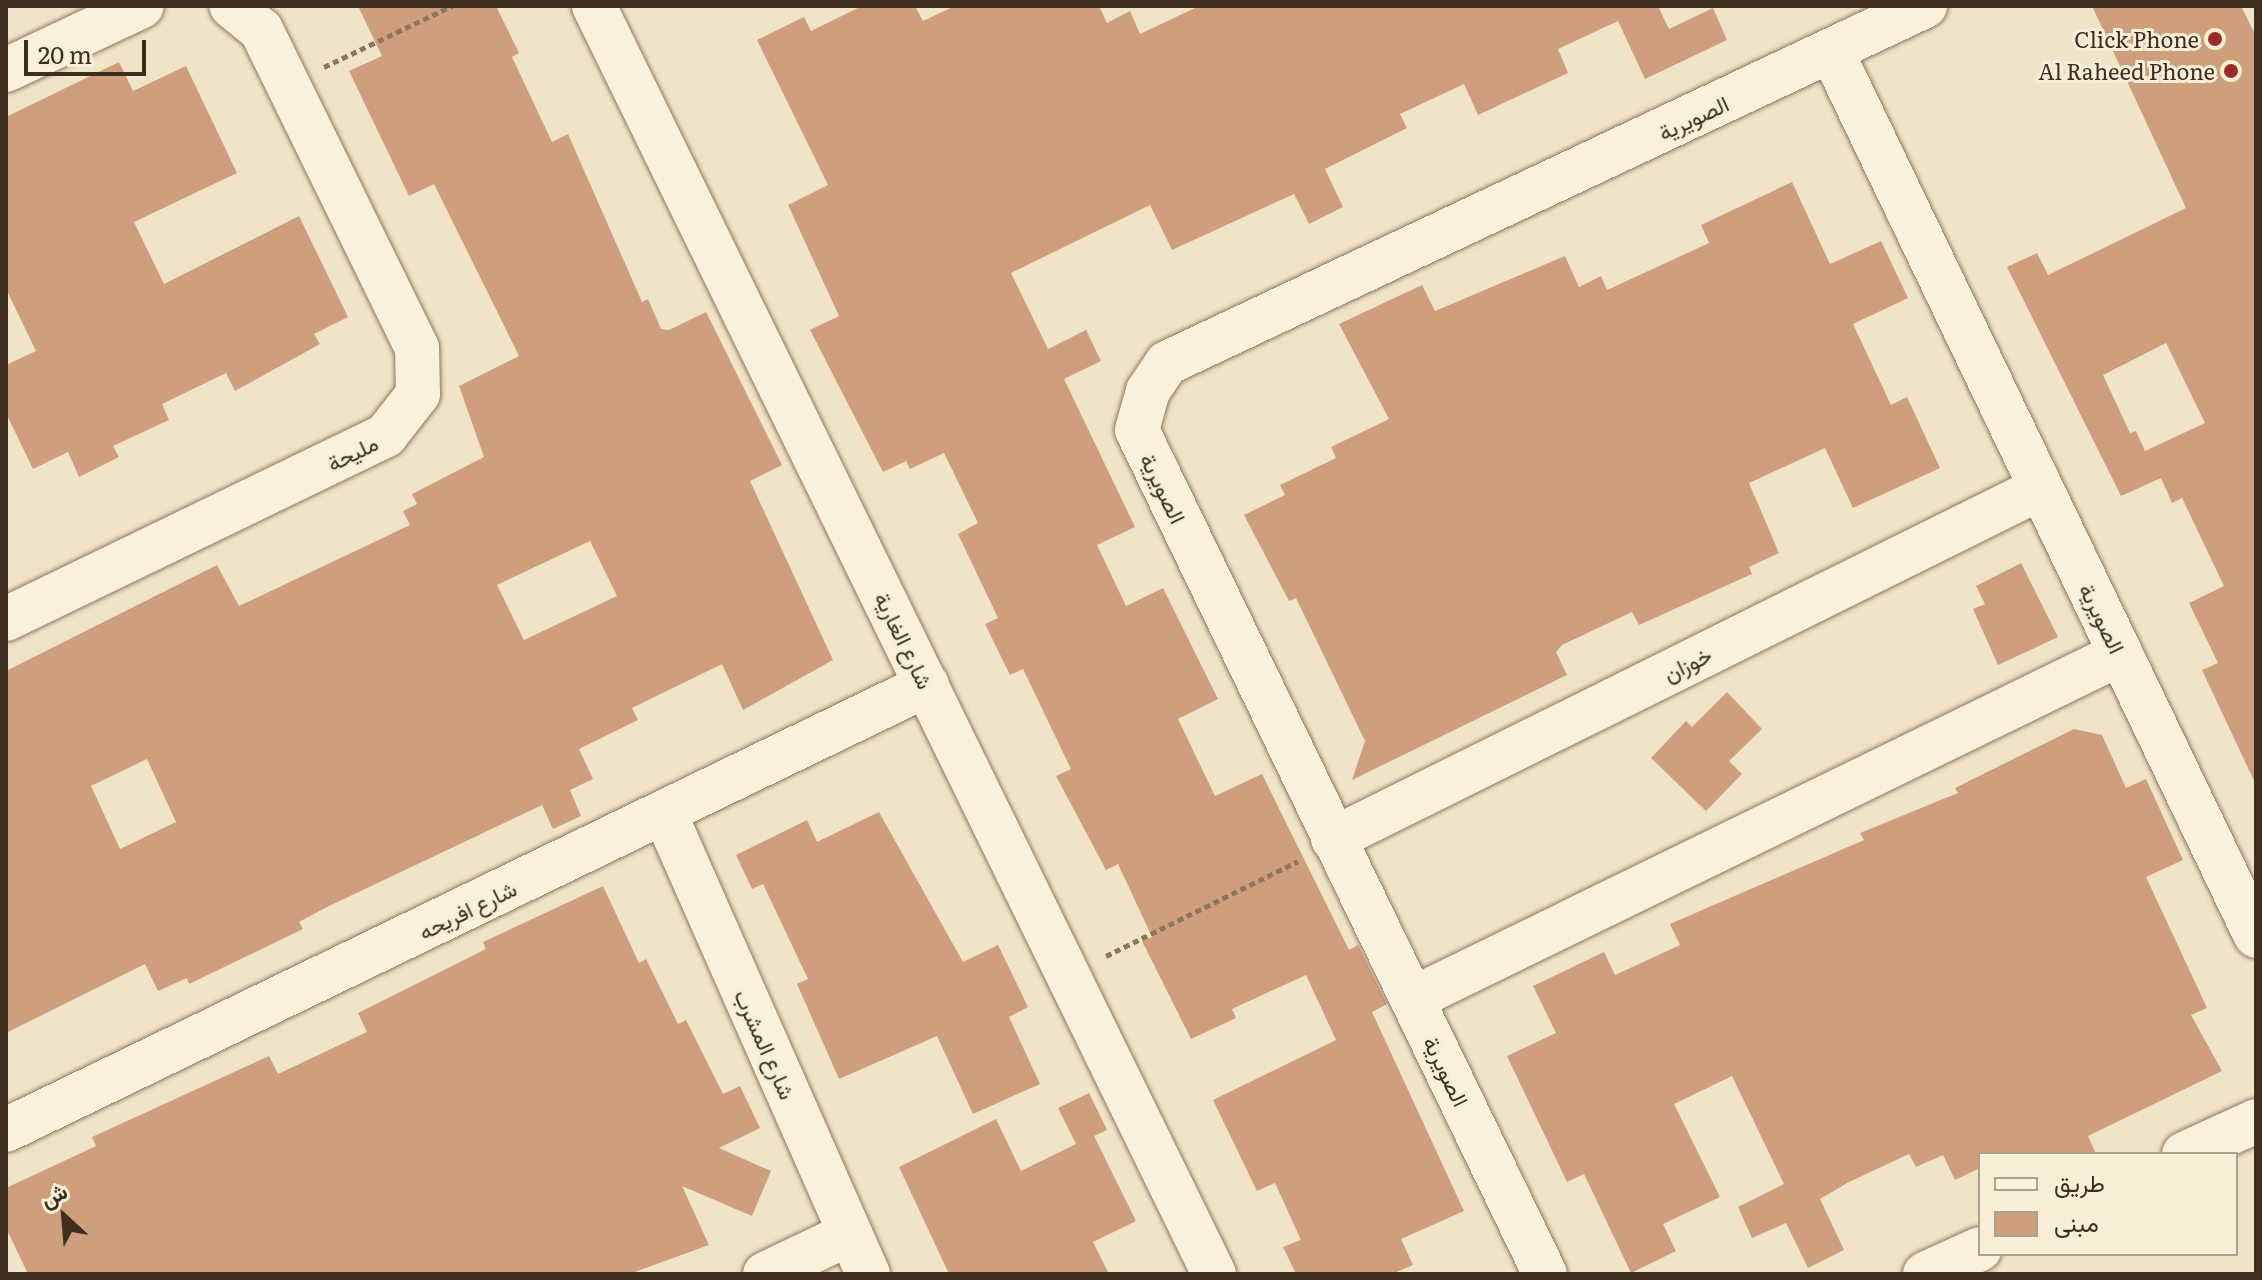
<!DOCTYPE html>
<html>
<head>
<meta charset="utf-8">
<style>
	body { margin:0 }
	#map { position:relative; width:2262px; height:1280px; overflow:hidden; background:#f0e4c8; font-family:Literata,Vazirmatn,serif }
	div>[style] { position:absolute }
	.building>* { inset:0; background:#cf9f7d }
	.path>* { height:5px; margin-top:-2.5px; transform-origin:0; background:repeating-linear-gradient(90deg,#8d765c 0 6px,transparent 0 10px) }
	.roads { filter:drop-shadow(0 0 2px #8d765c) drop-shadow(0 0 2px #8d765c) }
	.minor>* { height:44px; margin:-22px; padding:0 22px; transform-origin:22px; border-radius:22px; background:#faf1dc }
	.dots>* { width:22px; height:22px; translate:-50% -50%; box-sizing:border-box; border:4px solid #f7eed8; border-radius:50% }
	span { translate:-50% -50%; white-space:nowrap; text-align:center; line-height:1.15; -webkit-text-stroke:6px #f7eed8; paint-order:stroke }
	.poi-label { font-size:22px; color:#3d2e20 }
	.right { translate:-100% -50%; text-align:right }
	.street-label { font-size:22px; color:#3d2e20 }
	.frame { position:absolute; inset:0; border:8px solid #3d2e20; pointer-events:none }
	.legend { position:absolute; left:1978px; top:1152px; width:260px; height:104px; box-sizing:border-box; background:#f7eed8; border:2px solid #ada18e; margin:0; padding:10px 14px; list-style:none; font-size:24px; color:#3d2e20 }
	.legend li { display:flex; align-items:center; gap:16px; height:40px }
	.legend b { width:40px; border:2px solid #ada18e }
	.north { position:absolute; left:24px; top:1176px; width:80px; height:80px; -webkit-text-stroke:6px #f7eed8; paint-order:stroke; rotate:334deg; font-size:22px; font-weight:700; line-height:32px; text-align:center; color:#3d2e20 }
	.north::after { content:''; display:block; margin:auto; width:28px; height:36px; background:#3d2e20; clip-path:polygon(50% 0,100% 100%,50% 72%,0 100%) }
	.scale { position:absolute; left:24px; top:40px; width:122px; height:36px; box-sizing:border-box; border:4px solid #3d2e20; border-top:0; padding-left:10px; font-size:24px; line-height:28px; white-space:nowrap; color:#3d2e20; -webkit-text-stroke:6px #f7eed8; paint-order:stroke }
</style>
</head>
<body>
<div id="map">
	<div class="building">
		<div style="clip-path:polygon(evenodd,358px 6px,496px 6px,519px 53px,512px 57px,552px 142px,568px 134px,642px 302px,648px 299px,661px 329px,669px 330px,706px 312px,782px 465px,750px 481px,833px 660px,743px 710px,722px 664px,632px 708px,638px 720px,579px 749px,593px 779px,570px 790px,581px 816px,553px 829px,542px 805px,327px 907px,299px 922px,303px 929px,189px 984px,187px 978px,158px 991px,145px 964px,6px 1033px,6px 671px,217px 565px,239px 606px,410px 525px,403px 511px,417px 504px,412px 494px,484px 457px,459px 386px,519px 356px,434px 184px,409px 196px,349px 71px,382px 56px,358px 6px,590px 541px,617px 596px,524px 640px,497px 585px,590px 541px,358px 6px,147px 759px,176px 822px,120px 849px,91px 786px,147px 759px)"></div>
		<div style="clip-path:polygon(862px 6px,915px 6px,923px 21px,955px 6px,1099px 6px,1107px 23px,1130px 11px,1140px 34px,1199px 6px,1658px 6px,1669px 29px,1713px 8px,1727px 40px,1645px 79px,1618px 21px,1558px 49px,1568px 73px,1478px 115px,1464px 84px,1400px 114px,1407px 128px,1325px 169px,1343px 207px,1309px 224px,1294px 194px,1172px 250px,1150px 205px,1011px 273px,1048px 349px,1086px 330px,1101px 361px,1064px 379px,1135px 527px,1097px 545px,1126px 606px,1163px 588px,1218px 699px,1178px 719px,1215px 796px,1262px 774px,1349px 950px,1358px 945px,1387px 1004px,1372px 1012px,1464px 1211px,1401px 1239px,1413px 1265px,1392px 1274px,1296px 1274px,1283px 1247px,1301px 1240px,1275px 1183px,1257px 1191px,1213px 1100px,1336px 1040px,1306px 975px,1232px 1009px,1236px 1018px,1191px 1039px,1142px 941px,1152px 937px,1118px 864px,1106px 870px,1056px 776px,1071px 769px,1023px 669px,1010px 675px,985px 624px,998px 618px,958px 534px,978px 523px,944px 453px,910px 469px,906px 461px,883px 472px,810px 330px,839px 316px,788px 205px,828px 185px,757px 40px,804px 17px,811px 31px)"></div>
		<div style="clip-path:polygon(evenodd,2092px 6px,2241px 6px,2256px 36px,2256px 785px,2202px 670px,2218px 663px,2189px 603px,2224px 586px,2182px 498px,2172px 503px,2161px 478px,2121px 496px,2007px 267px,2037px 253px,2048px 275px,2186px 208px,2092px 6px,2166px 343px,2205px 423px,2145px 451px,2136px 431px,2130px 433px,2103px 375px,2166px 343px)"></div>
		<div style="clip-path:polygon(119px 62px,133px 91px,186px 66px,237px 173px,134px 222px,164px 284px,299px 216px,348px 317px,314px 334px,320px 344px,235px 391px,226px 373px,162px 404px,169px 420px,113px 446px,119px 457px,79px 477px,68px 452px,33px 469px,6px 413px,6px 365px,36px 351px,6px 289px,6px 117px)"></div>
		<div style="clip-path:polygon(1792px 182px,1830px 264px,1881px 241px,1908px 298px,1853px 324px,1891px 405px,1907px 397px,1940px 468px,1853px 508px,1825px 448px,1749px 483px,1779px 553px,1749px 567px,1752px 574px,1639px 625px,1632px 612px,1562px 645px,1556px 652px,1567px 675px,1352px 780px,1365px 741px,1296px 598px,1289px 601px,1244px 515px,1285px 495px,1280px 485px,1336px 458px,1331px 447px,1389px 419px,1339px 324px,1422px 285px,1435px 311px,1565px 256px,1579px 287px,1601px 276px,1607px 290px,1709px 243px,1701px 225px)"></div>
		<div style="clip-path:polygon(2021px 563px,2058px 637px,1998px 665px,1973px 609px,1985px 604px,1976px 586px)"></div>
		<div style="clip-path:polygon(1727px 692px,1762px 729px,1729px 761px,1742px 774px,1706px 811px,1651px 758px,1686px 721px,1692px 727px)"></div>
		<div style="clip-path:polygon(2074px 729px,2102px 735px,2126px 788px,2146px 779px,2183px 860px,2146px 877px,2207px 1008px,2191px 1015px,2222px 1071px,2088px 1136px,2096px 1154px,1980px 1154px,1980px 1168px,1955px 1180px,1943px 1155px,1916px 1167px,1909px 1154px,1849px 1182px,1820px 1199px,1844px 1250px,1808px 1268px,1786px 1223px,1752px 1238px,1738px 1207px,1784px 1184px,1732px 1076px,1674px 1104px,1720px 1197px,1663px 1224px,1676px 1251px,1631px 1273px,1584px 1174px,1567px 1182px,1507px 1056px,1556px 1033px,1533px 986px,1604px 952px,1615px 975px,1680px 945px,1670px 924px,1864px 840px,1860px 833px,1958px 793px,1955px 788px)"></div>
		<div style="clip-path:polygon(879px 812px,963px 962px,998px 945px,1028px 1007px,1009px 1017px,1040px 1084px,973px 1114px,937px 1036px,839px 1079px,797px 984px,808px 979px,763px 884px,752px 889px,736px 855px,807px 820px,817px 842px)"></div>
		<div style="clip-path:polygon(603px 886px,639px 963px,646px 959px,678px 1024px,686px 1020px,723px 1094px,740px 1086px,760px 1128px,719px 1148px,771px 1171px,752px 1216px,682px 1186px,709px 1245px,629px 1274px,28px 1274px,6px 1228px,6px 1188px,96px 1146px,92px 1137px,269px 1056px,278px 1074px,367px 1032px,358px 1013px,486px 949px,483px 942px)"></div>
		<div style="clip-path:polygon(1089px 1093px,1107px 1130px,1094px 1136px,1136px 1221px,1093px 1242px,1109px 1274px,949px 1274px,899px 1167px,996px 1119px,1021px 1171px,1076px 1144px,1058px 1108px)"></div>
	</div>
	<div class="path">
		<div style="left:324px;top:67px;width:142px;rotate:-25.5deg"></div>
		<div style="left:1106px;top:956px;width:214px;rotate:-26.3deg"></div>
	</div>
	<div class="roads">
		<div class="minor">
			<div style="left:594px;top:6px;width:1411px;rotate:63.94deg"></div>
			<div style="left:1832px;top:52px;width:980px;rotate:64.38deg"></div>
			<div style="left:6px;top:70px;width:150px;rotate:-25.2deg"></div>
			<div style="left:6px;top:619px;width:422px;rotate:-25.8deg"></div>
			<div style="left:386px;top:435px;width:52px;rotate:-52deg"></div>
			<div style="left:418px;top:394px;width:46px;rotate:-91.2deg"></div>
			<div style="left:417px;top:348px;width:354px;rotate:-116.1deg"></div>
			<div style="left:261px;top:30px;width:38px;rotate:-141deg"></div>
			<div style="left:665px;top:814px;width:503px;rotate:66.19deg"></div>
			<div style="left:1333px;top:839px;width:790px;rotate:-26.37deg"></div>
			<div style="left:1412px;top:999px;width:788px;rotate:-25.98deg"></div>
			<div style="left:6px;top:1130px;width:1023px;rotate:-25.79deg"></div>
			<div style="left:2184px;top:1154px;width:79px;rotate:-24.6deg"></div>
			<div style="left:765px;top:1274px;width:93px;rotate:-25.5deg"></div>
			<div style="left:1545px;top:1274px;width:937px;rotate:-115.8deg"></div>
			<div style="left:1137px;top:430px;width:41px;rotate:-74.2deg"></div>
			<div style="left:1148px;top:391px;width:34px;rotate:-56deg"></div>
			<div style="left:1167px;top:363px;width:838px;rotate:-25.22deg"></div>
			<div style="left:1925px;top:1274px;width:60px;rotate:-24.4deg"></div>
		</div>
	</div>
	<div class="dots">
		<div style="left:2215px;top:39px;background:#9e2a2b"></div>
		<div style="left:2231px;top:71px;background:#9e2a2b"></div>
	</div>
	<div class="poi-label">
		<span class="right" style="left:2199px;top:39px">Click Phone</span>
		<span class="right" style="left:2215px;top:71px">Al Raheed Phone</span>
	</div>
	<div class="street-label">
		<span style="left:1693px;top:117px;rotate:-25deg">الصويرية</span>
		<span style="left:352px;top:452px;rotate:-26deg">مليحة</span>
		<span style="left:1164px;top:488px;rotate:64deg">الصويرية</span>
		<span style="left:2103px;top:618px;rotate:64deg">الصويرية</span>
		<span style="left:905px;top:640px;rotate:64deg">شارع الغارية</span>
		<span style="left:1687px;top:663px;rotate:-26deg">خوزان</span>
		<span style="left:467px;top:909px;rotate:-26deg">شارع افريحه</span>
		<span style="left:766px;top:1044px;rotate:66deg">شارع المشرب</span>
		<span style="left:1447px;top:1071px;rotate:64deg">الصويرية</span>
	</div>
	<div class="frame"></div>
	<ul class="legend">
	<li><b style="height:10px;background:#faf1dc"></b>طريق</li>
	<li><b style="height:22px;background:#cf9f7d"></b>مبنى</li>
	</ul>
	<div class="north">ش</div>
	<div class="scale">20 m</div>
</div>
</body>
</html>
